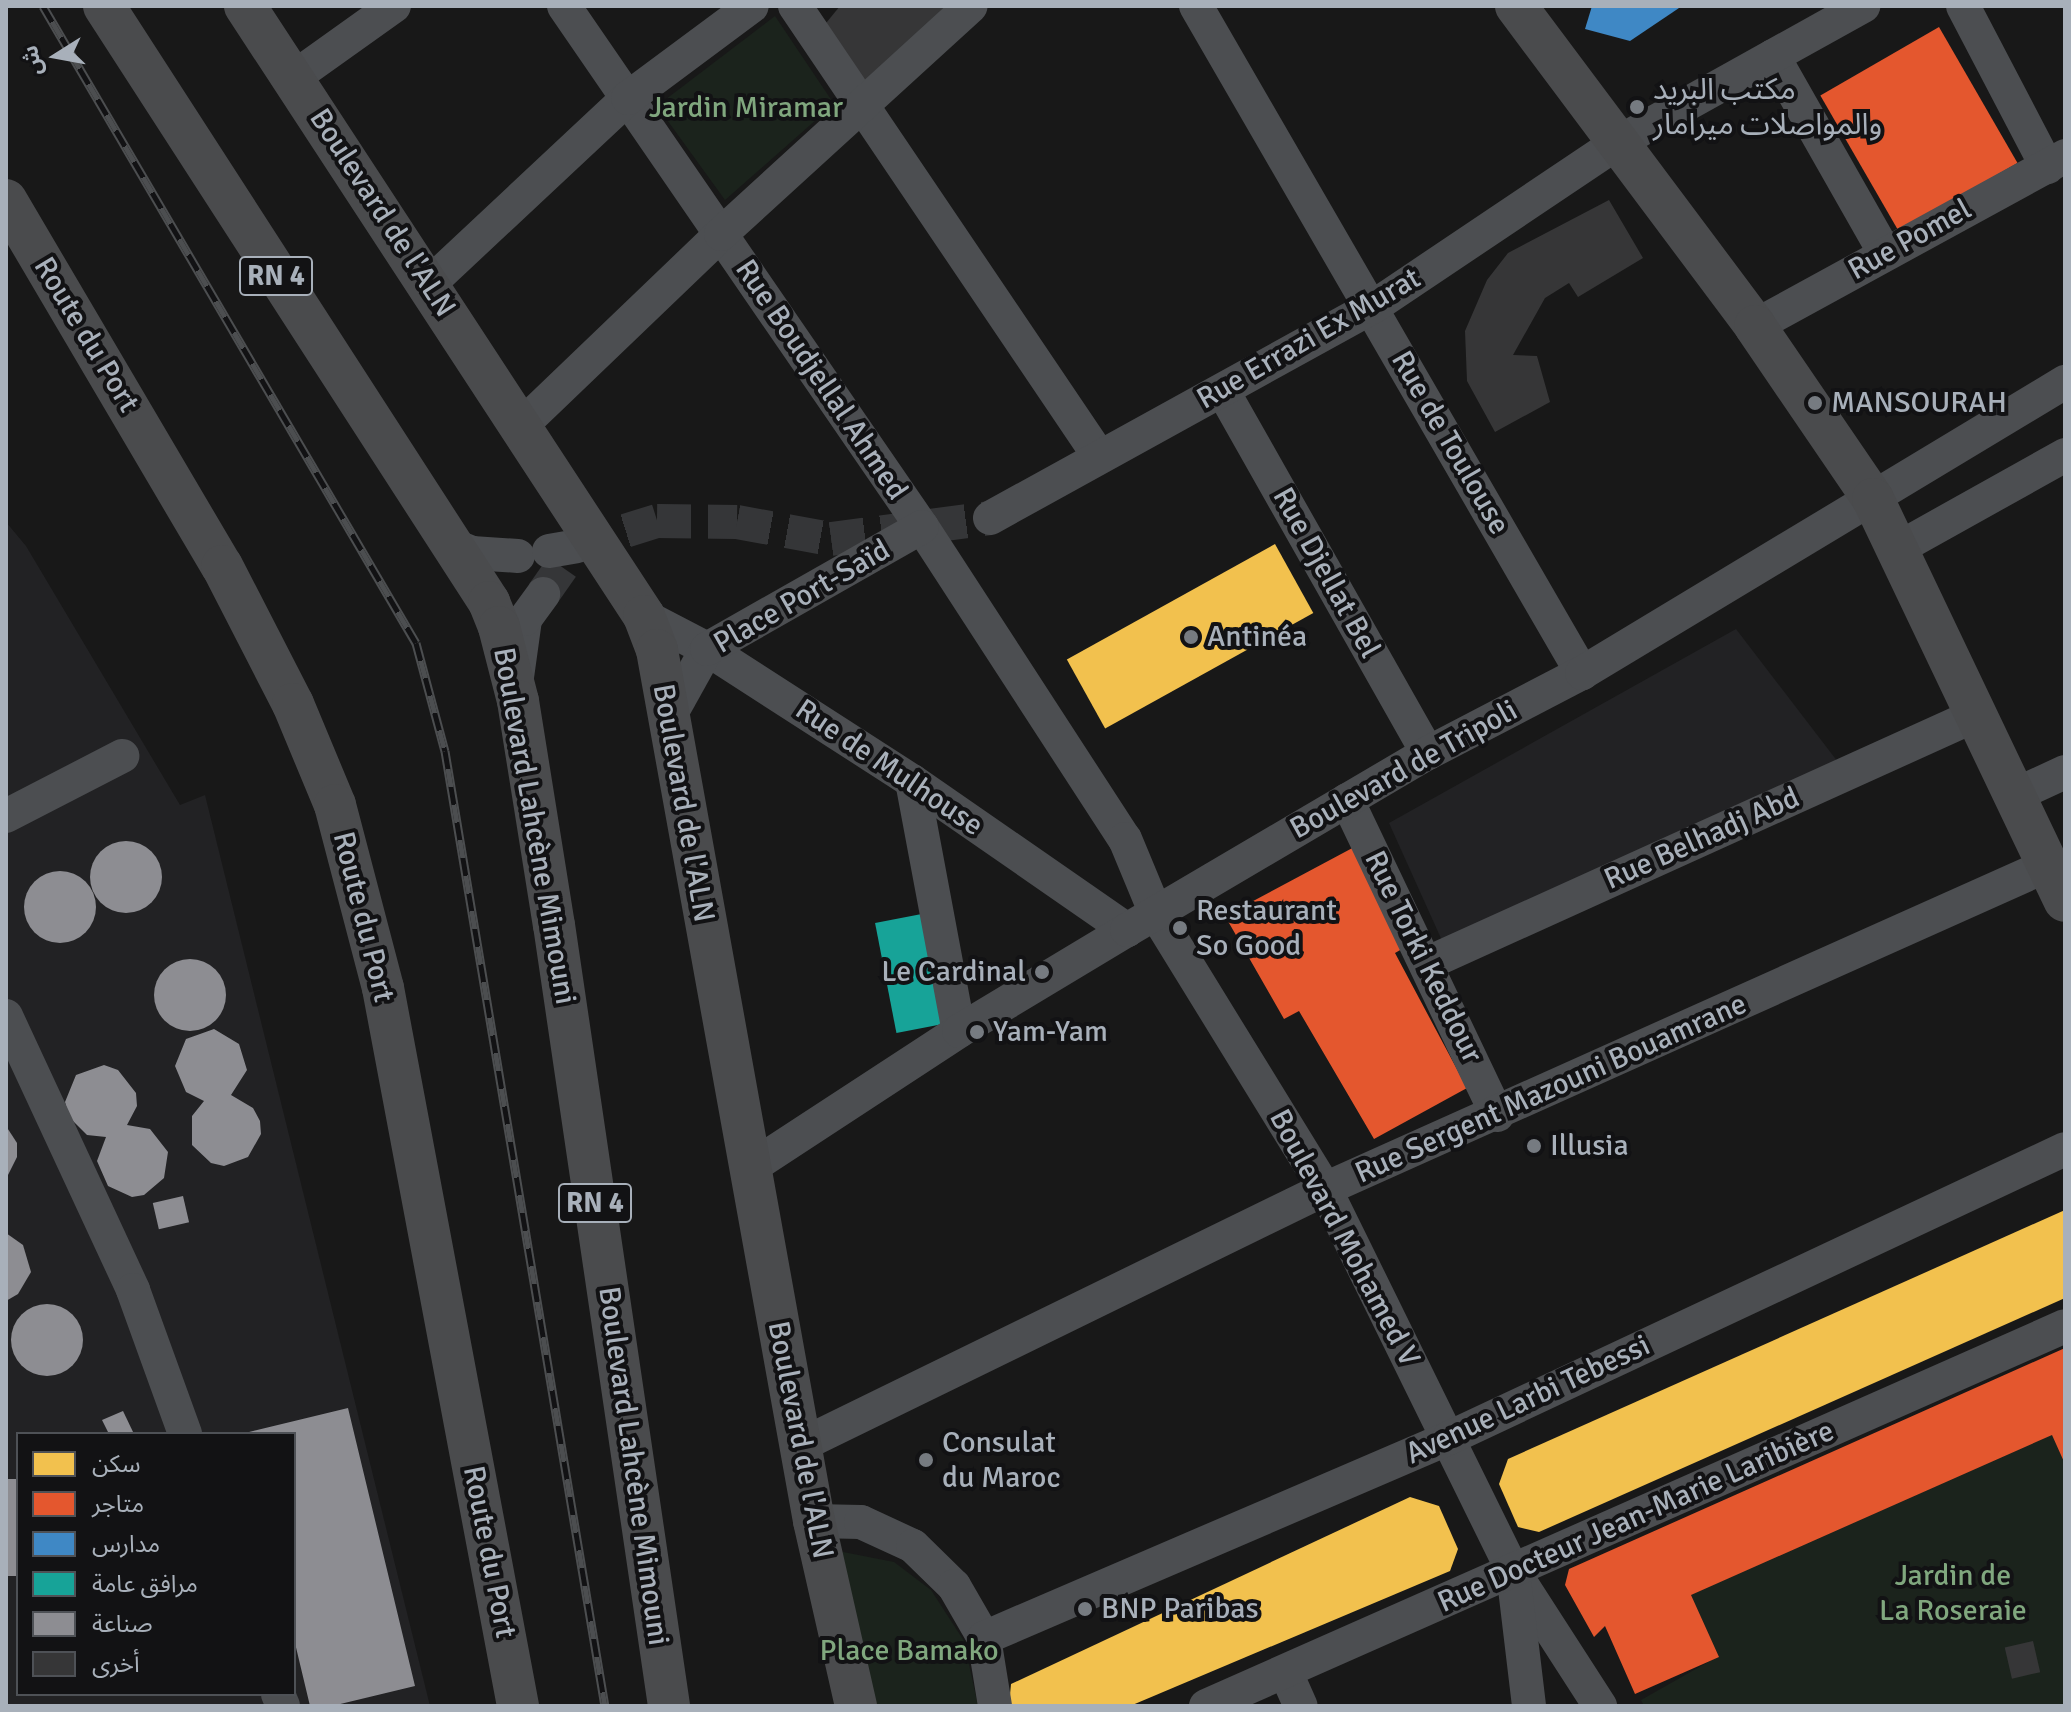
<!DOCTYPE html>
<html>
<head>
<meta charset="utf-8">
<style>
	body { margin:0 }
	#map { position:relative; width:2071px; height:1712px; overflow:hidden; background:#181818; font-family:Signika,"Noto Sans Arabic",sans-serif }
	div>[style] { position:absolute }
	.built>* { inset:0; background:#222224 }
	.green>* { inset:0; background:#1b231c }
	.homes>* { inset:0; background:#f2c14e; transform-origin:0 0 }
	.shops>* { inset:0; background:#e4572e; transform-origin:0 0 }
	.schools>* { inset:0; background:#3f88c5 }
	.public>* { inset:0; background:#17a398; transform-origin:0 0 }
	.industry>* { inset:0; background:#8d8d92; transform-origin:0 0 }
	.round { border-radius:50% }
	.building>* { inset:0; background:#363637; transform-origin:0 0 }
	.minor-tunnel>* { height:34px; margin-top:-17px; transform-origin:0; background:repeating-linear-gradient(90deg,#353638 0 34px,transparent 0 51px) }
	.minor>* { height:34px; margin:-17px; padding:0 17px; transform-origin:17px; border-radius:17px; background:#4c4e51 }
	.major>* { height:42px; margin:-21px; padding:0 21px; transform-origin:21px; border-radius:21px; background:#4a4b4d }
	.rail>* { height:9px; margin-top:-4.5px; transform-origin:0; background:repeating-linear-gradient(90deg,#121214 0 18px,#4c4e50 0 36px); box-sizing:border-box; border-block:2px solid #4c4e50 }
	.dots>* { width:22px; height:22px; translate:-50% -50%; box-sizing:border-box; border:4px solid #121214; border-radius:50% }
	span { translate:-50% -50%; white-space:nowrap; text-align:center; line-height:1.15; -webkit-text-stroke:8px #121214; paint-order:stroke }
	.shield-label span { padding:2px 6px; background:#121214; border:2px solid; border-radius:6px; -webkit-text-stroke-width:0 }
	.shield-label { font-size:28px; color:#a8b0ba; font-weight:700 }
	.poi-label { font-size:30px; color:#a8b0ba }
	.left { translate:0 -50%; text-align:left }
	.right { translate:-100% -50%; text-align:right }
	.park-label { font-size:30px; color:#80a77e }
	.street-label { font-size:30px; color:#a8b0ba }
	.frame { position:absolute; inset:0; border:8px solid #a8b0ba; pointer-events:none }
	.legend { position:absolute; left:16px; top:1432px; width:280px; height:264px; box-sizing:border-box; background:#121214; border:2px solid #4e5156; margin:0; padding:10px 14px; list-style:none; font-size:24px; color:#a8b0ba }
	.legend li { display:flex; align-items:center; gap:16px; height:40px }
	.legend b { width:40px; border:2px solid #4e5156 }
	.north { position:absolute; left:16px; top:16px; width:80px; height:80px; -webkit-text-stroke:6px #121214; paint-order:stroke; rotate:259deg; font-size:22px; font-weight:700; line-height:32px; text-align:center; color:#a8b0ba }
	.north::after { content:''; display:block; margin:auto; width:28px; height:36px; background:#a8b0ba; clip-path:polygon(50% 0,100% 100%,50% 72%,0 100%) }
</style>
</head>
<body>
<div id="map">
	<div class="built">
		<div style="clip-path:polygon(evenodd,6px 522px,26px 546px,180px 805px,205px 795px,430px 1706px,6px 1706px,6px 522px,18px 1434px,294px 1434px,294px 1694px,18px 1694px,18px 1434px)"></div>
		<div style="clip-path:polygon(1736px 629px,1841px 766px,1444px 945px,1389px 823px)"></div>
	</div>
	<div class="green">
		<div style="clip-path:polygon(775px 16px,834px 104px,725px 200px,657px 106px)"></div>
		<div style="clip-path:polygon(2056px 1425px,2065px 1446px,2065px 1706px,1644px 1706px,1641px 1700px,1717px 1657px,1682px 1592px)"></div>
		<div style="clip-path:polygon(833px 1550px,894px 1562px,931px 1590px,964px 1641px,978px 1706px,868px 1706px)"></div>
	</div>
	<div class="homes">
		<div style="left:1275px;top:544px;width:79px;height:238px;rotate:61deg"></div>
		<div style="clip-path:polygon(2065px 1210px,2065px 1298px,1539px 1532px,1518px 1527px,1499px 1484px,1508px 1459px)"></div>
		<div style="clip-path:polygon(1410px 1497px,1439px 1506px,1458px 1549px,1450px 1571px,1130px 1706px,1009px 1706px,1011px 1684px)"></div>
	</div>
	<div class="shops">
		<div style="left:1939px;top:27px;width:157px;height:137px;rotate:60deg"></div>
		<div style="clip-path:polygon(1358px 845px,1409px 945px,1395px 953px,1467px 1088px,1374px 1139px,1299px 1011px,1284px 1019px,1225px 916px)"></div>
		<div style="clip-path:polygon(2065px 1348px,2065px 1464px,2052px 1435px,1691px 1595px,1719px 1657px,1635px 1694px,1605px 1626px,1594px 1637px,1565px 1585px,1569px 1569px)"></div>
	</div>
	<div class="schools">
		<div style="clip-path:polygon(1592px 6px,1682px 6px,1630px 41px,1585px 29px)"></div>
	</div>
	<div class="public">
		<div style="left:932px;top:912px;width:112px;height:58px;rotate:79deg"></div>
	</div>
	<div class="industry">
		<div class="round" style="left:90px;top:841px;width:72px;height:72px"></div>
		<div class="round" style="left:24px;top:871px;width:72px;height:72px"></div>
		<div class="round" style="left:154px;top:959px;width:72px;height:72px"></div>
		<div style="clip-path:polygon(214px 1029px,239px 1044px,247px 1070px,231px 1095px,253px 1108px,260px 1121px,261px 1134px,248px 1157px,224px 1166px,211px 1163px,192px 1145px,192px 1116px,204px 1101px,186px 1092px,175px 1066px,186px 1039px)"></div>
		<div style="clip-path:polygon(104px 1065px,118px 1070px,136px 1093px,137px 1106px,127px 1125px,150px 1129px,168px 1152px,164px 1178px,144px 1195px,132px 1197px,108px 1186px,97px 1161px,106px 1137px,87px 1135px,69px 1117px,65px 1102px,76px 1075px)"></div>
		<div style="clip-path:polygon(6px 1126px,17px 1143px,17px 1157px,6px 1179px)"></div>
		<div style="left:183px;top:1196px;width:27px;height:31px;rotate:77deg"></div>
		<div style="clip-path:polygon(6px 1233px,23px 1245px,31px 1272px,18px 1294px,6px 1301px)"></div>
		<div class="round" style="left:11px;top:1304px;width:72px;height:72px"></div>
		<div style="clip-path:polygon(348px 1408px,415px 1686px,332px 1706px,310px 1706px,294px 1639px,294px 1434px,245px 1433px)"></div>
		<div style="clip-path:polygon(123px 1411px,134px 1434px,109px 1434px,102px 1420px)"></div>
		<div style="left:18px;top:1479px;width:97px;height:13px;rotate:90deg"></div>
	</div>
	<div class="building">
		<div style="clip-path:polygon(840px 6px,956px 6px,866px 81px,822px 28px)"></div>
		<div style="clip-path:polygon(1609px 200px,1643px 258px,1578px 297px,1569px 283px,1545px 298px,1513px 355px,1537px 356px,1550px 402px,1495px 432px,1467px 381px,1465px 331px,1487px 280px,1508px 253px)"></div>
		<div style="left:2033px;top:1641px;width:32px;height:29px;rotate:77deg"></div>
	</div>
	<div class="minor-tunnel">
		<div style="left:577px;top:546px;width:84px;rotate:-17.4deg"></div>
		<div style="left:657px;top:521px;width:80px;rotate:0.7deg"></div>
		<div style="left:737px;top:522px;width:96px;rotate:10.3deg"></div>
		<div style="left:831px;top:539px;width:160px;rotate:-7.5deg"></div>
		<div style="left:543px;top:594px;width:33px;rotate:-55deg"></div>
	</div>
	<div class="minor">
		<div style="left:564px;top:6px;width:632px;rotate:55.51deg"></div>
		<div style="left:922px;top:527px;width:372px;rotate:57deg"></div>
		<div style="left:1125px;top:839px;width:81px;rotate:67.5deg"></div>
		<div style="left:1156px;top:914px;width:323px;rotate:58.4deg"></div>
		<div style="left:1325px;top:1189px;width:426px;rotate:63.8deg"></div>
		<div style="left:1513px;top:1571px;width:161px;rotate:57.2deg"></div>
		<div style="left:795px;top:6px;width:543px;rotate:55.96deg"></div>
		<div style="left:1196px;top:6px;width:771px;rotate:59.94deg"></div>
		<div style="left:1963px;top:6px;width:182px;rotate:62.4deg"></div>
		<div style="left:1773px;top:56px;width:227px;rotate:60.4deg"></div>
		<div style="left:293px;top:78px;width:124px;rotate:-35.5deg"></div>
		<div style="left:428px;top:285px;width:274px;rotate:-43.1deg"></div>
		<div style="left:628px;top:98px;width:154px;rotate:-36.6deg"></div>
		<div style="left:1755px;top:326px;width:354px;rotate:-28.7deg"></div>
		<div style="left:1224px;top:393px;width:414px;rotate:60.5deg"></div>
		<div style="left:523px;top:424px;width:274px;rotate:-43.8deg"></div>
		<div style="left:721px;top:234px;width:338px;rotate:-42.4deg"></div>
		<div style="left:990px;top:518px;width:437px;rotate:-28.9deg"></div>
		<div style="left:1373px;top:307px;width:294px;rotate:-33.9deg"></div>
		<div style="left:1617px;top:143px;width:282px;rotate:-29.1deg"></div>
		<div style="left:450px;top:544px;width:24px;rotate:22deg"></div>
		<div style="left:472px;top:553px;width:46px;rotate:3.7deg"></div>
		<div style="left:1897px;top:549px;width:193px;rotate:-29.2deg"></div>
		<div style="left:549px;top:551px;width:28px;rotate:-10deg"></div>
		<div style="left:644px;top:616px;width:71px;rotate:27.6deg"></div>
		<div style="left:707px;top:649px;width:244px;rotate:32.8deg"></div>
		<div style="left:912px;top:781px;width:262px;rotate:34.7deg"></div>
		<div style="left:517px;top:677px;width:59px;rotate:-82.1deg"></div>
		<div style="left:525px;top:619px;width:31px;rotate:-54deg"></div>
		<div style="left:668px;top:719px;width:80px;rotate:-60.9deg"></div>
		<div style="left:707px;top:649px;width:247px;rotate:-29.6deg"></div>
		<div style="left:912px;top:781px;width:254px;rotate:79.4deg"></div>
		<div style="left:2015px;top:795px;width:55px;rotate:-24.7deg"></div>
		<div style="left:1347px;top:800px;width:349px;rotate:64.5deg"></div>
		<div style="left:6px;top:816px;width:131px;rotate:-27.3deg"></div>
		<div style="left:1428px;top:963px;width:602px;rotate:-24.35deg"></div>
		<div style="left:6px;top:1016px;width:302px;rotate:65.1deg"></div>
		<div style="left:133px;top:1290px;width:153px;rotate:70.1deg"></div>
		<div style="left:750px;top:1168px;width:250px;rotate:-33.2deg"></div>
		<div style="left:959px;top:1031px;width:196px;rotate:-31deg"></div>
		<div style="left:1127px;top:930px;width:349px;rotate:-30.5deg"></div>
		<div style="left:1428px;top:753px;width:174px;rotate:-27.5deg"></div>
		<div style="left:1582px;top:673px;width:564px;rotate:-31.07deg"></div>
		<div style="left:799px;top:1446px;width:585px;rotate:-26.04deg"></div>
		<div style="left:1325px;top:1189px;width:792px;rotate:-24.14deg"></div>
		<div style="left:814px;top:1521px;width:47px;rotate:1.2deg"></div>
		<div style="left:861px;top:1522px;width:57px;rotate:24.8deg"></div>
		<div style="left:913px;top:1546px;width:57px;rotate:44.3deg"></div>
		<div style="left:954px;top:1586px;width:60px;rotate:60deg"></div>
		<div style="left:984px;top:1638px;width:69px;rotate:80.8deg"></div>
		<div style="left:1514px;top:1580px;width:127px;rotate:83.2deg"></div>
		<div style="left:984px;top:1638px;width:506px;rotate:-23.27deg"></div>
		<div style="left:1449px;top:1438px;width:680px;rotate:-25.13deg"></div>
		<div style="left:1286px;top:1673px;width:36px;rotate:66deg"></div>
		<div style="left:278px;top:1694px;width:13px;rotate:67deg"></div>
		<div style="left:1206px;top:1706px;width:939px;rotate:-23.86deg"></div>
	</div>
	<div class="major">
		<div style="left:104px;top:6px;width:710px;rotate:57.14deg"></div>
		<div style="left:489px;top:602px;width:27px;rotate:68deg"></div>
		<div style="left:499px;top:627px;width:76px;rotate:75.6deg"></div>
		<div style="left:518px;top:701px;width:227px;rotate:80.9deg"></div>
		<div style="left:554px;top:925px;width:789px;rotate:81.62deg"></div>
		<div style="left:245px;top:6px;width:729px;rotate:56.81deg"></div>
		<div style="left:644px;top:616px;width:36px;rotate:69deg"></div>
		<div style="left:657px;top:650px;width:885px;rotate:79.78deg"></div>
		<div style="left:814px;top:1521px;width:190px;rotate:77.2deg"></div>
		<div style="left:1516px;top:6px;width:399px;rotate:53.2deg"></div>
		<div style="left:1755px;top:326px;width:209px;rotate:55.7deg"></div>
		<div style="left:1873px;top:499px;width:445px;rotate:64.5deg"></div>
		<div style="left:6px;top:200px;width:425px;rotate:59.5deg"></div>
		<div style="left:222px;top:566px;width:155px;rotate:62.8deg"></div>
		<div style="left:293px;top:704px;width:109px;rotate:67.4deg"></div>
		<div style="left:335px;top:805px;width:189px;rotate:75.3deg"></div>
		<div style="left:383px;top:988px;width:731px;rotate:79.35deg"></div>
	</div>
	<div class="rail">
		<div style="left:43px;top:6px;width:738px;rotate:59.65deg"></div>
		<div style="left:416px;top:643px;width:112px;rotate:75deg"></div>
		<div style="left:445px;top:751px;width:968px;rotate:80.49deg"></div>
	</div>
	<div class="dots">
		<div style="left:1637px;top:107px;background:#767b81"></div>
		<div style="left:1815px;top:403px;background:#767b81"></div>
		<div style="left:1191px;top:637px;background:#767b81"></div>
		<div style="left:1180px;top:928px;background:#767b81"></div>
		<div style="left:1042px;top:972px;background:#767b81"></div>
		<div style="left:977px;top:1032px;background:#767b81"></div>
		<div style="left:1534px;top:1146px;background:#767b81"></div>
		<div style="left:926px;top:1460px;background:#767b81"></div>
		<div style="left:1085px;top:1609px;background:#767b81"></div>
	</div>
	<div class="shield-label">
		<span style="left:276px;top:276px">RN 4</span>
		<span style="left:595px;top:1203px">RN 4</span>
	</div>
	<div class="poi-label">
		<span class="left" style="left:1653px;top:107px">مكتب البريد<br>والمواصلات ميرامار</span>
		<span class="left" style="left:1831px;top:403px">MANSOURAH</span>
		<span class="left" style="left:1207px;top:637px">Antinéa</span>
		<span class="left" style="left:1196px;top:928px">Restaurant<br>So Good</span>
		<span class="right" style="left:1026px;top:972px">Le Cardinal</span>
		<span class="left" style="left:993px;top:1032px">Yam-Yam</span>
		<span class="left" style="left:1550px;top:1146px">Illusia</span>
		<span class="left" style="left:942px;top:1460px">Consulat<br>du Maroc</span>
		<span class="left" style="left:1101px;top:1609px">BNP Paribas</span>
	</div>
	<div class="park-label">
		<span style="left:746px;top:108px">Jardin Miramar</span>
		<span style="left:1953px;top:1593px">Jardin de<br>La Roseraie</span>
		<span style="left:909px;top:1651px">Place Bamako</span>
	</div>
	<div class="street-label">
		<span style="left:382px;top:213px;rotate:57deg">Boulevard de l'ALN</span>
		<span style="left:1910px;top:240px;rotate:-29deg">Rue Pomel</span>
		<span style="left:86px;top:335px;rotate:59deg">Route du Port</span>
		<span style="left:1309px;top:339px;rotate:-30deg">Rue Errazi Ex Murat</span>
		<span style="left:821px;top:380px;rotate:56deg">Rue Boudjellal Ahmed</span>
		<span style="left:1450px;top:443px;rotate:60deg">Rue de Toulouse</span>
		<span style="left:1326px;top:573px;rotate:61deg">Rue Djellat Bel</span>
		<span style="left:802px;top:597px;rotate:-30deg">Place Port-Saïd</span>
		<span style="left:889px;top:768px;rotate:34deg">Rue de Mulhouse</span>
		<span style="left:1404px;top:770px;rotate:-29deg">Boulevard de Tripoli</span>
		<span style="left:683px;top:803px;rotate:80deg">Boulevard de l'ALN</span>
		<span style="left:534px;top:826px;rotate:80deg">Boulevard Lahcène Mimouni</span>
		<span style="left:1702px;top:839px;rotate:-24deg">Rue Belhadj Abd</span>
		<span style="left:363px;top:917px;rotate:76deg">Route du Port</span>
		<span style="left:1423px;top:957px;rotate:64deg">Rue Torki Keddour</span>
		<span style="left:1551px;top:1089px;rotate:-24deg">Rue Sergent Mazouni Bouamrane</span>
		<span style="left:1344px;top:1238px;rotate:62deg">Boulevard Mohamed V</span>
		<span style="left:1528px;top:1400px;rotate:-25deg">Avenue Larbi Tebessi</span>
		<span style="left:800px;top:1440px;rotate:79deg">Boulevard de l'ALN</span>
		<span style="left:633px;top:1466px;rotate:82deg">Boulevard Lahcène Mimouni</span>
		<span style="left:1636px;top:1517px;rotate:-24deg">Rue Docteur Jean-Marie Laribière</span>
		<span style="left:489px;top:1552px;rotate:79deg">Route du Port</span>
	</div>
	<div class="frame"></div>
	<ul class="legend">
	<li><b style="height:22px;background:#f2c14e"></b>سكن</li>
	<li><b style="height:22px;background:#e4572e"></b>متاجر</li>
	<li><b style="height:22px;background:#3f88c5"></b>مدارس</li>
	<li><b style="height:22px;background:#17a398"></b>مرافق عامة</li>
	<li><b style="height:22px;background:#8d8d92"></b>صناعة</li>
	<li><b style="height:22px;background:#363637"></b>أخرى</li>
	</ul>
	<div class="north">ش</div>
</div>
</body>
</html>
